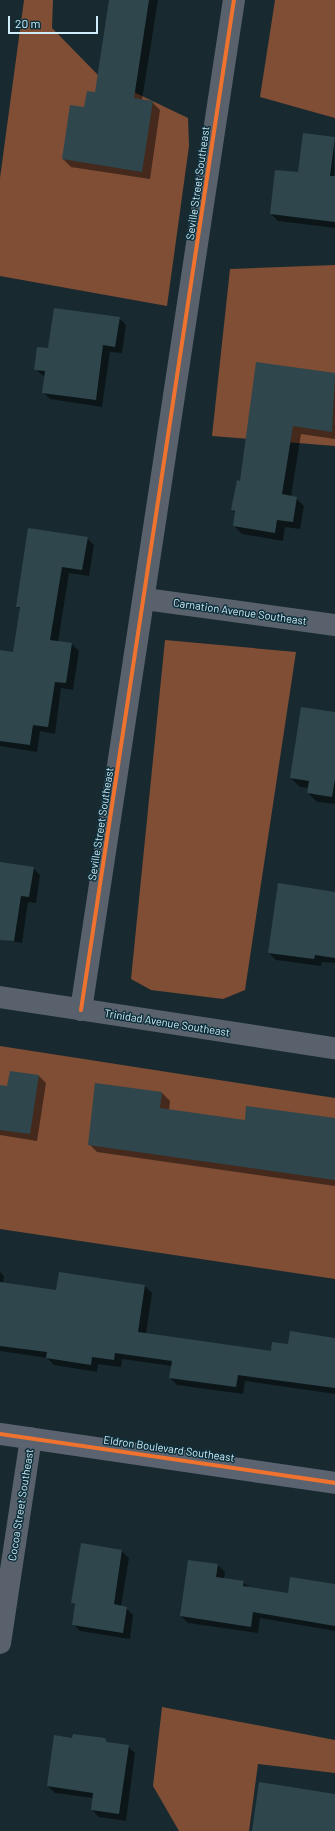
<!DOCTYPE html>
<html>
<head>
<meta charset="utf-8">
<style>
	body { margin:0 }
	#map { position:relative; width:335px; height:1831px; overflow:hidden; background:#182a30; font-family:Barlow,sans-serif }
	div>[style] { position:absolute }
	.forest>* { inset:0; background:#804d35 }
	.shadow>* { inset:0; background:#0007 }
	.building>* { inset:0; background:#2f474c }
	.street>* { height:22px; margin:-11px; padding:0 11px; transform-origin:11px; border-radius:11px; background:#59616c }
	.secondary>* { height:22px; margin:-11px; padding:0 11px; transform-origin:11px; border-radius:11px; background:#5b6371 }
	.cycleway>* { height:4px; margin:-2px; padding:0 2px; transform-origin:2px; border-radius:2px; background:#ef722f }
	span { translate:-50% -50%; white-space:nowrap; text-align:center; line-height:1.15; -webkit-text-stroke:3px #0e2f3a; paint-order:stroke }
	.street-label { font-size:11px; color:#ceecf9 }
	.scale { position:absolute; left:8px; top:16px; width:90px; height:18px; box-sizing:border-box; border:2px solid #ceecf9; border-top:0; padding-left:5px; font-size:12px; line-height:14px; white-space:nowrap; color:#ceecf9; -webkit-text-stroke:3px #0e2f3a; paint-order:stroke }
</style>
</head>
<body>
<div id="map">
	<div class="forest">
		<div style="clip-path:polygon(24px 0,53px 0,52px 28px,98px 75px,188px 118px,189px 146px,167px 306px,0 276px,0 178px)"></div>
		<div style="clip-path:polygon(275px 0,335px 0,335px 118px,260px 97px)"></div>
		<div style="clip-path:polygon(335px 265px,335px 446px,212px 436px,230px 269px)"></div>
		<div style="clip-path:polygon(165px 640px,296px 652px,245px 990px,223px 999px,151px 990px,131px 979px)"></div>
		<div style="clip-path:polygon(0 1046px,335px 1098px,335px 1279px,0 1229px)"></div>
		<div style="clip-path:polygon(162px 1707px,335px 1740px,335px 1773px,258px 1764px,249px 1831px,179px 1831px,153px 1786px)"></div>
	</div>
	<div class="shadow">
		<div style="clip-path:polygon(110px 0,158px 0,142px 100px,152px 102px,160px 110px,150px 179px,71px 167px,63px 159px,85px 108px,96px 93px)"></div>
		<div style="clip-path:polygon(334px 138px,335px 228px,278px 221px,271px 214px,298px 173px)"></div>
		<div style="clip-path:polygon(119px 318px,126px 325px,122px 353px,110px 352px,102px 407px,50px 399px,43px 392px,45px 377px,35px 369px,49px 349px)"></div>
		<div style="clip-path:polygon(257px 363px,335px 374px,335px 439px,301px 434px,291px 497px,296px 498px,304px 506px,300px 529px,285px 527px,283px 541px,242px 534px,234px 526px,236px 514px,232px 510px,241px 482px)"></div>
		<div style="clip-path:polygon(87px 538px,94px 545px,89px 576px,69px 573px,58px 642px,72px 644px,79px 651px,73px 690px,61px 688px,55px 734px,40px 731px,37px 752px,0 746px,0 656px,14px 653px,21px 610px,17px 606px)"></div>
		<div style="clip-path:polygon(335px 714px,335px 804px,317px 802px,308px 793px,309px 788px,300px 787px,291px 778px)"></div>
		<div style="clip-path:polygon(0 863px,33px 868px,40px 875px,36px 903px,28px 902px,22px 943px,0 939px)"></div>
		<div style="clip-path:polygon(335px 893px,335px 963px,322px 962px,321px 966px,276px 960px,269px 953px)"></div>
		<div style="clip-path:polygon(39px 1076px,46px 1083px,37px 1141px,0 1135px,0 1086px,8px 1087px)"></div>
		<div style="clip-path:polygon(162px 1093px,170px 1101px,169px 1110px,246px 1121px,335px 1119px,335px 1186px,97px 1152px,89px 1144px)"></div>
		<div style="clip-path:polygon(0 1272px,4px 1276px,3px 1283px,57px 1291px,145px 1286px,152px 1293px,146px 1334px,272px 1352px,289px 1345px,335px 1339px,335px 1394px,245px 1381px,243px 1394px,177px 1385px,170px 1378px,172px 1366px,122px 1359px,121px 1367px,98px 1364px,97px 1372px,54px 1365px,47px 1358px,0 1351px)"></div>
		<div style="clip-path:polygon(122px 1551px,129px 1558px,121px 1607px,126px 1608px,133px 1615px,130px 1639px,80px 1631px,73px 1624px,76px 1606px,72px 1603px)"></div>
		<div style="clip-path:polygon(189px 1561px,218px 1565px,225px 1572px,224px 1579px,243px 1582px,250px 1588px,289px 1594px,335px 1585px,335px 1631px,260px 1618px,258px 1633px,188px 1623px,181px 1616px)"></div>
		<div style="clip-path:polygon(73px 1739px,105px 1739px,109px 1744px,128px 1746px,135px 1753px,126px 1821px,99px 1817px,92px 1810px,93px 1798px,55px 1793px,48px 1786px)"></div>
	</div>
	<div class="building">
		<div style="clip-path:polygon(109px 0,149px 0,134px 98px,153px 101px,142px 172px,62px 159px,70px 105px,84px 107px,87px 91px,95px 92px)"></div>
		<div style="clip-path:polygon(303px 133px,335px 137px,330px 176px,335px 176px,335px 222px,270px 214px,275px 170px,298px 172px)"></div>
		<div style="clip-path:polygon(54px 308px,120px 317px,115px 347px,103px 345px,96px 400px,42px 393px,45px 371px,34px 370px,37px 347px,48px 348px)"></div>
		<div style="clip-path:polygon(256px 362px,335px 373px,332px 432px,293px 426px,282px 494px,297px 497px,293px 522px,277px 520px,275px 533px,233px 526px,235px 511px,231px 510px,237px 480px,240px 481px)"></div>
		<div style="clip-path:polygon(28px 528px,88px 537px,82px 570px,62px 567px,50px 640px,72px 643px,66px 683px,55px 682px,48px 727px,33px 725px,30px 745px,0 741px,0 650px,13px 652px,20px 607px,16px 607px)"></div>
		<div style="clip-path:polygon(301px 707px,335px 712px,335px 779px,332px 797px,307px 793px,309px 781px,290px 778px)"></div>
		<div style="clip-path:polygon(0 862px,34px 867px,29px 897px,21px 896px,14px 941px,0 940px)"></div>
		<div style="clip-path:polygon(278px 883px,335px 892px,335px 958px,315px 955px,314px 959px,268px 953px)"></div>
		<div style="clip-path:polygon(10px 1071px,39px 1075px,30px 1134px,0 1130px,0 1085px,7px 1086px)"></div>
		<div style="clip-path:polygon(95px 1083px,162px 1092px,160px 1108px,245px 1120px,246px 1106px,335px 1118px,335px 1180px,88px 1145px)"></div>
		<div style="clip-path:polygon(59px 1272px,145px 1285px,138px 1332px,271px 1351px,272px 1342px,288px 1344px,290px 1331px,335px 1338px,335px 1388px,238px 1375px,236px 1387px,169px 1378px,172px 1361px,115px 1353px,114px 1360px,92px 1357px,91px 1365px,46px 1358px,47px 1352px,0 1346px,0 1282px,56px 1290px)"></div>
		<div style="clip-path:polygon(81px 1543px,122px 1550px,114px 1604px,127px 1607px,123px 1633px,72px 1625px,75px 1604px,71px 1603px)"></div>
		<div style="clip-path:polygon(188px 1560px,218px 1564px,216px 1577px,244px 1581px,243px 1586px,288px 1593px,290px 1577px,335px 1584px,335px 1626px,253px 1612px,251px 1627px,180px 1616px)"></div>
		<div style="clip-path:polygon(73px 1734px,105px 1738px,107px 1742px,129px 1745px,119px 1814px,91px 1810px,93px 1793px,47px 1786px,54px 1735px,72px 1738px)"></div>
		<div style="clip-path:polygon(259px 1782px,335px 1794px,335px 1831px,252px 1831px)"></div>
	</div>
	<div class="street">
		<div style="left:145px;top:599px;width:192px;rotate:7.8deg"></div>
		<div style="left:0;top:997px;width:339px;rotate:8.7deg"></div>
		<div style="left:81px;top:1010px;width:1022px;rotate:-81.39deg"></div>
		<div style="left:0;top:1643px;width:207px;rotate:-81.4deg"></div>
	</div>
	<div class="secondary">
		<div style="left:0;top:1434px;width:339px;rotate:8.3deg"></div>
	</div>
	<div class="cycleway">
		<div style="left:81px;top:1010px;width:1022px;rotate:-81.39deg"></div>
		<div style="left:0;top:1434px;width:339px;rotate:8.3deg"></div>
	</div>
	<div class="street-label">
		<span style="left:198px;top:183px;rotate:-82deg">Seville Street Southeast</span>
		<span style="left:240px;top:612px;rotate:8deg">Carnation Avenue Southeast</span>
		<span style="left:101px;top:824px;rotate:-81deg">Seville Street Southeast</span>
		<span style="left:167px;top:1023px;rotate:9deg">Trinidad Avenue Southeast</span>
		<span style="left:169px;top:1449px;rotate:8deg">Eldron Boulevard Southeast</span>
		<span style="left:21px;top:1505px;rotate:-81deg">Cocoa Street Southeast</span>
	</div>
	<div class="scale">20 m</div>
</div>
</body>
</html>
